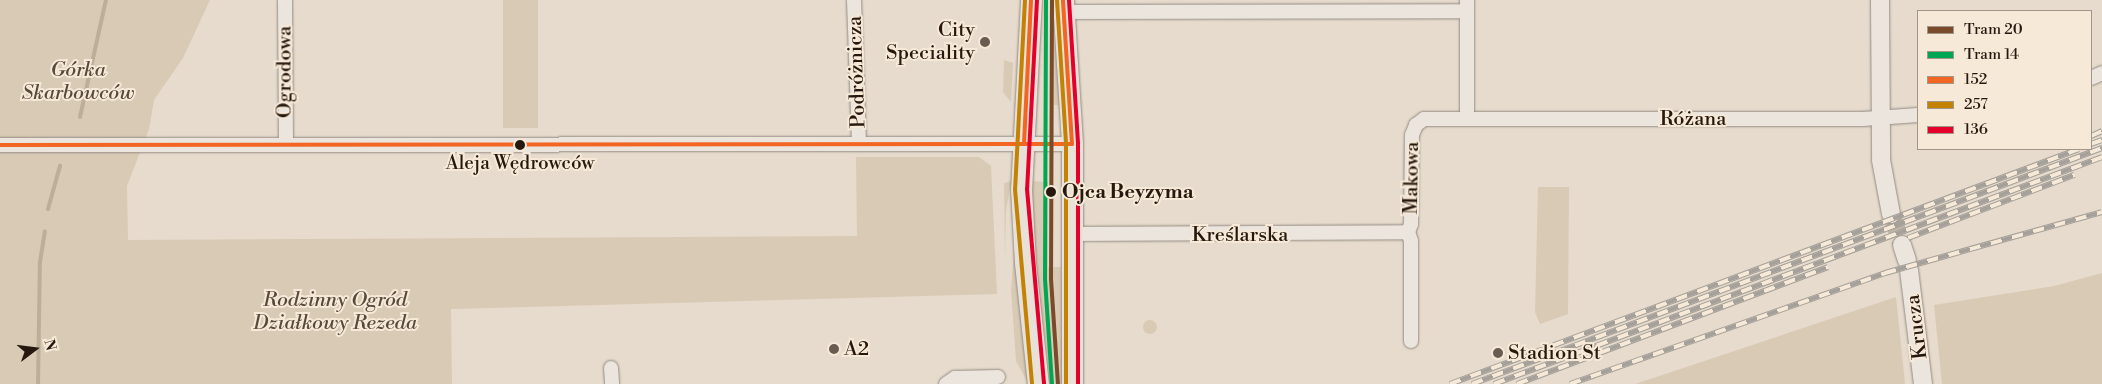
<!DOCTYPE html>
<html>
<head>
<meta charset="utf-8">
<style>
	body { margin:0 }
	#map { position:relative; width:2102px; height:384px; overflow:hidden; background:#e6dbcc; font-family:"Libre Bodoni",serif }
	div>[style] { position:absolute }
	.green>* { inset:0; background:#d9cab5; transform-origin:0 0 }
	.round { border-radius:50% }
	.stream>* { height:4px; margin:-2px; padding:0 2px; transform-origin:2px; border-radius:2px; background:#bdae9a }
	.tertiary-tunnel>* { height:18px; margin-top:-9px; transform-origin:0; background:repeating-linear-gradient(90deg,#c0b4a6 0 18px,transparent 0 27px) }
	.roads { filter:drop-shadow(0 0 1px #938b82) drop-shadow(0 0 1px #938b82) }
	.minor>* { height:14px; margin:-7px; padding:0 7px; transform-origin:7px; border-radius:7px; background:#ebe5de }
	.tertiary>* { height:18px; margin:-9px; padding:0 9px; transform-origin:9px; border-radius:9px; background:#ebe5de }
	.primary>* { height:21px; margin:-10.5px; padding:0 10.5px; transform-origin:10.5px; border-radius:10.5px; background:#e8e1d8 }
	.rail>* { height:5.5px; margin-top:-2.75px; transform-origin:0; background:repeating-linear-gradient(90deg,#f6e9d7 0 11px,#a5a099 0 22px); box-sizing:border-box; border-block:1px solid #a5a099 }
	.bus-1>* { height:4px; margin:-2px; padding:0 2px; transform-origin:2px; border-radius:2px; background:#f26522 }
	.bus-2>* { height:4px; margin:-2px; padding:0 2px; transform-origin:2px; border-radius:2px; background:#c38204 }
	.bus-3>* { height:4px; margin:-2px; padding:0 2px; transform-origin:2px; border-radius:2px; background:#e4002b }
	.tram-1>* { height:4px; margin:-2px; padding:0 2px; transform-origin:2px; border-radius:2px; background:#7a4b2a }
	.tram-2>* { height:4px; margin:-2px; padding:0 2px; transform-origin:2px; border-radius:2px; background:#00a651 }
	.dots>* { width:14px; height:14px; translate:-50% -50%; box-sizing:border-box; border:2px solid #f6e9d7; border-radius:50% }
	span { translate:-50% -50%; white-space:nowrap; text-align:center; line-height:1.15; -webkit-text-stroke:4px #f6e9d7; paint-order:stroke }
	.bus-label { font-size:19px; color:#26180e }
	.poi-label { font-size:20px; color:#26180e }
	.right { translate:-100% -50%; text-align:right }
	.left { translate:0 -50%; text-align:left }
	.park-label { font-size:20px; color:#58493b; font-style:italic }
	.street-label { font-size:20px; color:#26180e }
	.stop-label { font-size:20px; color:#26180e; font-weight:700 }
	.legend { position:absolute; left:1917px; top:10px; width:175px; height:140px; box-sizing:border-box; background:#f6e9d7; border:1px solid #a39587; margin:0; padding:6px 9px; list-style:none; font-size:15px; color:#26180e }
	.legend li { display:flex; align-items:center; gap:10px; height:25px }
	.legend b { width:25px; border:1px solid #a39587 }
	.north { position:absolute; left:10px; top:324px; width:50px; height:50px; -webkit-text-stroke:4px #f6e9d7; paint-order:stroke; rotate:75deg; font-size:14px; font-weight:700; line-height:20px; text-align:center; color:#26180e }
	.north::after { content:''; display:block; margin:auto; width:18px; height:22px; background:#26180e; clip-path:polygon(50% 0,100% 100%,50% 72%,0 100%) }
</style>
</head>
<body>
<div id="map">
	<div class="green">
		<div style="clip-path:polygon(0 0,210px 0,183px 58px,154px 100px,149px 129px,127px 186px,128px 240px,857px 236px,856px 157px,979px 157px,991px 166px,997px 294px,451px 309px,452px 384px,0 384px)"></div>
		<div style="left:503px;top:0;width:35px;height:128px"></div>
		<div style="clip-path:polygon(1054px 0,1063px 105px,1054px 105px)"></div>
		<div style="clip-path:polygon(1004px 60px,1013px 63px,1011px 102px,1003px 92px)"></div>
		<div style="clip-path:polygon(1011px 181px,1006px 211px,1005px 257px,1004px 183px)"></div>
		<div style="clip-path:polygon(1028px 181px,1048px 182px,1048px 267px,1061px 267px,1062px 384px,1045px 384px)"></div>
		<div style="clip-path:polygon(1538px 187px,1569px 187px,1568px 314px,1540px 324px,1535px 312px)"></div>
		<div style="clip-path:polygon(1014px 253px,1028px 383px,1016px 361px,1011px 290px)"></div>
		<div style="clip-path:polygon(2102px 273px,2102px 384px,1942px 384px,1934px 305px,2054px 286px)"></div>
		<div style="clip-path:polygon(1896px 297px,1905px 384px,1635px 384px)"></div>
		<div class="round" style="left:1143px;top:320px;width:14px;height:14px"></div>
	</div>
	<div class="stream">
		<div style="left:80px;top:117px;width:120px;rotate:-77.5deg"></div>
		<div style="left:48px;top:209px;width:45px;rotate:-74.4deg"></div>
		<div style="left:38px;top:384px;width:122px;rotate:-89.1deg"></div>
		<div style="left:40px;top:262px;width:31px;rotate:-81deg"></div>
	</div>
	<div class="tertiary-tunnel">
		<div style="left:1891px;top:214px;width:33px;rotate:70deg"></div>
	</div>
	<div class="roads">
		<div class="minor">
			<div style="left:285px;top:0;width:145px;rotate:89.6deg"></div>
			<div style="left:854px;top:0;width:144px;rotate:88deg"></div>
			<div style="left:1467px;top:0;width:119px;rotate:90deg"></div>
			<div style="left:1063px;top:12px;width:404px;rotate:-0.1deg"></div>
			<div style="left:2091px;top:78px;width:12px;rotate:-24deg"></div>
			<div style="left:0;top:145px;width:1072px;rotate:-0.05deg"></div>
			<div style="left:1072px;top:234px;width:336px;rotate:-0.3deg"></div>
			<div style="left:1411px;top:341px;width:100px;rotate:-90deg"></div>
			<div style="left:1411px;top:241px;width:9px;rotate:-108deg"></div>
			<div style="left:1408px;top:232px;width:9px;rotate:-69deg"></div>
			<div style="left:1411px;top:224px;width:89px;rotate:-89.4deg"></div>
			<div style="left:1412px;top:135px;width:11px;rotate:-68deg"></div>
			<div style="left:1416px;top:125px;width:10px;rotate:-37deg"></div>
			<div style="left:1424px;top:119px;width:439px"></div>
			<div style="left:1863px;top:119px;width:55px;rotate:-4.2deg"></div>
			<div style="left:611px;top:368px;width:16px;rotate:86deg"></div>
			<div style="left:946px;top:384px;width:11px;rotate:-34deg"></div>
			<div style="left:955px;top:378px;width:43px;rotate:-1.3deg"></div>
		</div>
		<div class="tertiary">
			<div style="left:1880px;top:0;width:160px;rotate:89.6deg"></div>
			<div style="left:1881px;top:160px;width:55px;rotate:79.5deg"></div>
			<div style="left:1902px;top:245px;width:16px;rotate:72deg"></div>
			<div style="left:1909px;top:270px;width:115px;rotate:83deg"></div>
		</div>
		<div class="primary">
			<div style="left:1031px;top:0;width:189px;rotate:93deg"></div>
			<div style="left:1021px;top:189px;width:74px;rotate:86.9deg"></div>
			<div style="left:1025px;top:263px;width:122px;rotate:83.9deg"></div>
			<div style="left:1063px;top:0;width:144px;rotate:86.4deg"></div>
			<div style="left:1072px;top:144px;width:240px;rotate:90deg"></div>
		</div>
	</div>
	<div class="rail">
		<div style="left:2091px;top:136px;width:12px;rotate:-24deg"></div>
		<div style="left:2091px;top:144px;width:12px;rotate:-20deg"></div>
		<div style="left:1908px;top:238px;width:178px;rotate:-20.8deg"></div>
		<div style="left:1450px;top:384px;width:671px;rotate:-20.49deg"></div>
		<div style="left:1472px;top:384px;width:673px;rotate:-20.54deg"></div>
		<div style="left:1494px;top:384px;width:649px;rotate:-20.47deg"></div>
		<div style="left:1517px;top:384px;width:332px;rotate:-20.6deg"></div>
		<div style="left:1570px;top:384px;width:334px;rotate:-19.4deg"></div>
		<div style="left:1885px;top:273px;width:225px;rotate:-15.7deg"></div>
	</div>
	<div class="bus-1">
		<div style="left:1024px;top:144px;width:144px;rotate:-87.2deg"></div>
		<div style="left:0;top:145px;width:1072px;rotate:-0.05deg"></div>
		<div style="left:1072px;top:144px;width:144px;rotate:-93.6deg"></div>
	</div>
	<div class="bus-2">
		<div style="left:1025px;top:0;width:189px;rotate:93deg"></div>
		<div style="left:1015px;top:189px;width:196px;rotate:85deg"></div>
		<div style="left:1057px;top:0;width:144px;rotate:86.4deg"></div>
		<div style="left:1066px;top:144px;width:240px;rotate:90deg"></div>
	</div>
	<div class="bus-3">
		<div style="left:1037px;top:0;width:189px;rotate:93deg"></div>
		<div style="left:1027px;top:189px;width:195px;rotate:85deg"></div>
		<div style="left:1069px;top:0;width:144px;rotate:86.4deg"></div>
		<div style="left:1078px;top:144px;width:240px;rotate:90deg"></div>
	</div>
	<div class="tram-1">
		<div style="left:1052px;top:0;width:279px;rotate:90.2deg"></div>
		<div style="left:1051px;top:279px;width:105px;rotate:86.2deg"></div>
	</div>
	<div class="tram-2">
		<div style="left:1046px;top:0;width:279px;rotate:90.2deg"></div>
		<div style="left:1045px;top:279px;width:105px;rotate:86.2deg"></div>
	</div>
	<div class="dots">
		<div style="left:985px;top:42px;background:#695c50"></div>
		<div style="left:520px;top:145px;background:#26180e"></div>
		<div style="left:1051px;top:192px;background:#26180e"></div>
		<div style="left:834px;top:349px;background:#695c50"></div>
		<div style="left:1498px;top:353px;background:#695c50"></div>
	</div>
	<div class="bus-label">
		<span style="left:520px;top:164px">Aleja Wędrowców</span>
	</div>
	<div class="poi-label">
		<span class="right" style="left:975px;top:42px">City<br>Speciality</span>
		<span class="left" style="left:844px;top:349px">A2</span>
		<span class="left" style="left:1508px;top:353px">Stadion St</span>
	</div>
	<div class="park-label">
		<span style="left:78px;top:82px">Górka<br>Skarbowców</span>
		<span style="left:335px;top:312px">Rodzinny Ogród<br>Działkowy Rezeda</span>
	</div>
	<div class="street-label">
		<span style="left:285px;top:72px;rotate:-90deg">Ogrodowa</span>
		<span style="left:857px;top:72px;rotate:-92deg">Podróżnicza</span>
		<span style="left:1693px;top:119px">Różana</span>
		<span style="left:1412px;top:178px;rotate:-89deg">Makowa</span>
		<span style="left:1240px;top:235px">Kreślarska</span>
		<span style="left:1917px;top:327px;rotate:-97deg">Krucza</span>
	</div>
	<div class="stop-label">
		<span class="left" style="left:1062px;top:192px">Ojca Beyzyma</span>
	</div>
	<ul class="legend">
	<li><b style="height:6px;background:#7a4b2a"></b>Tram 20</li>
	<li><b style="height:6px;background:#00a651"></b>Tram 14</li>
	<li><b style="height:6px;background:#f26522"></b>152</li>
	<li><b style="height:6px;background:#c38204"></b>257</li>
	<li><b style="height:6px;background:#e4002b"></b>136</li>
	</ul>
	<div class="north">N</div>
</div>
</body>
</html>
